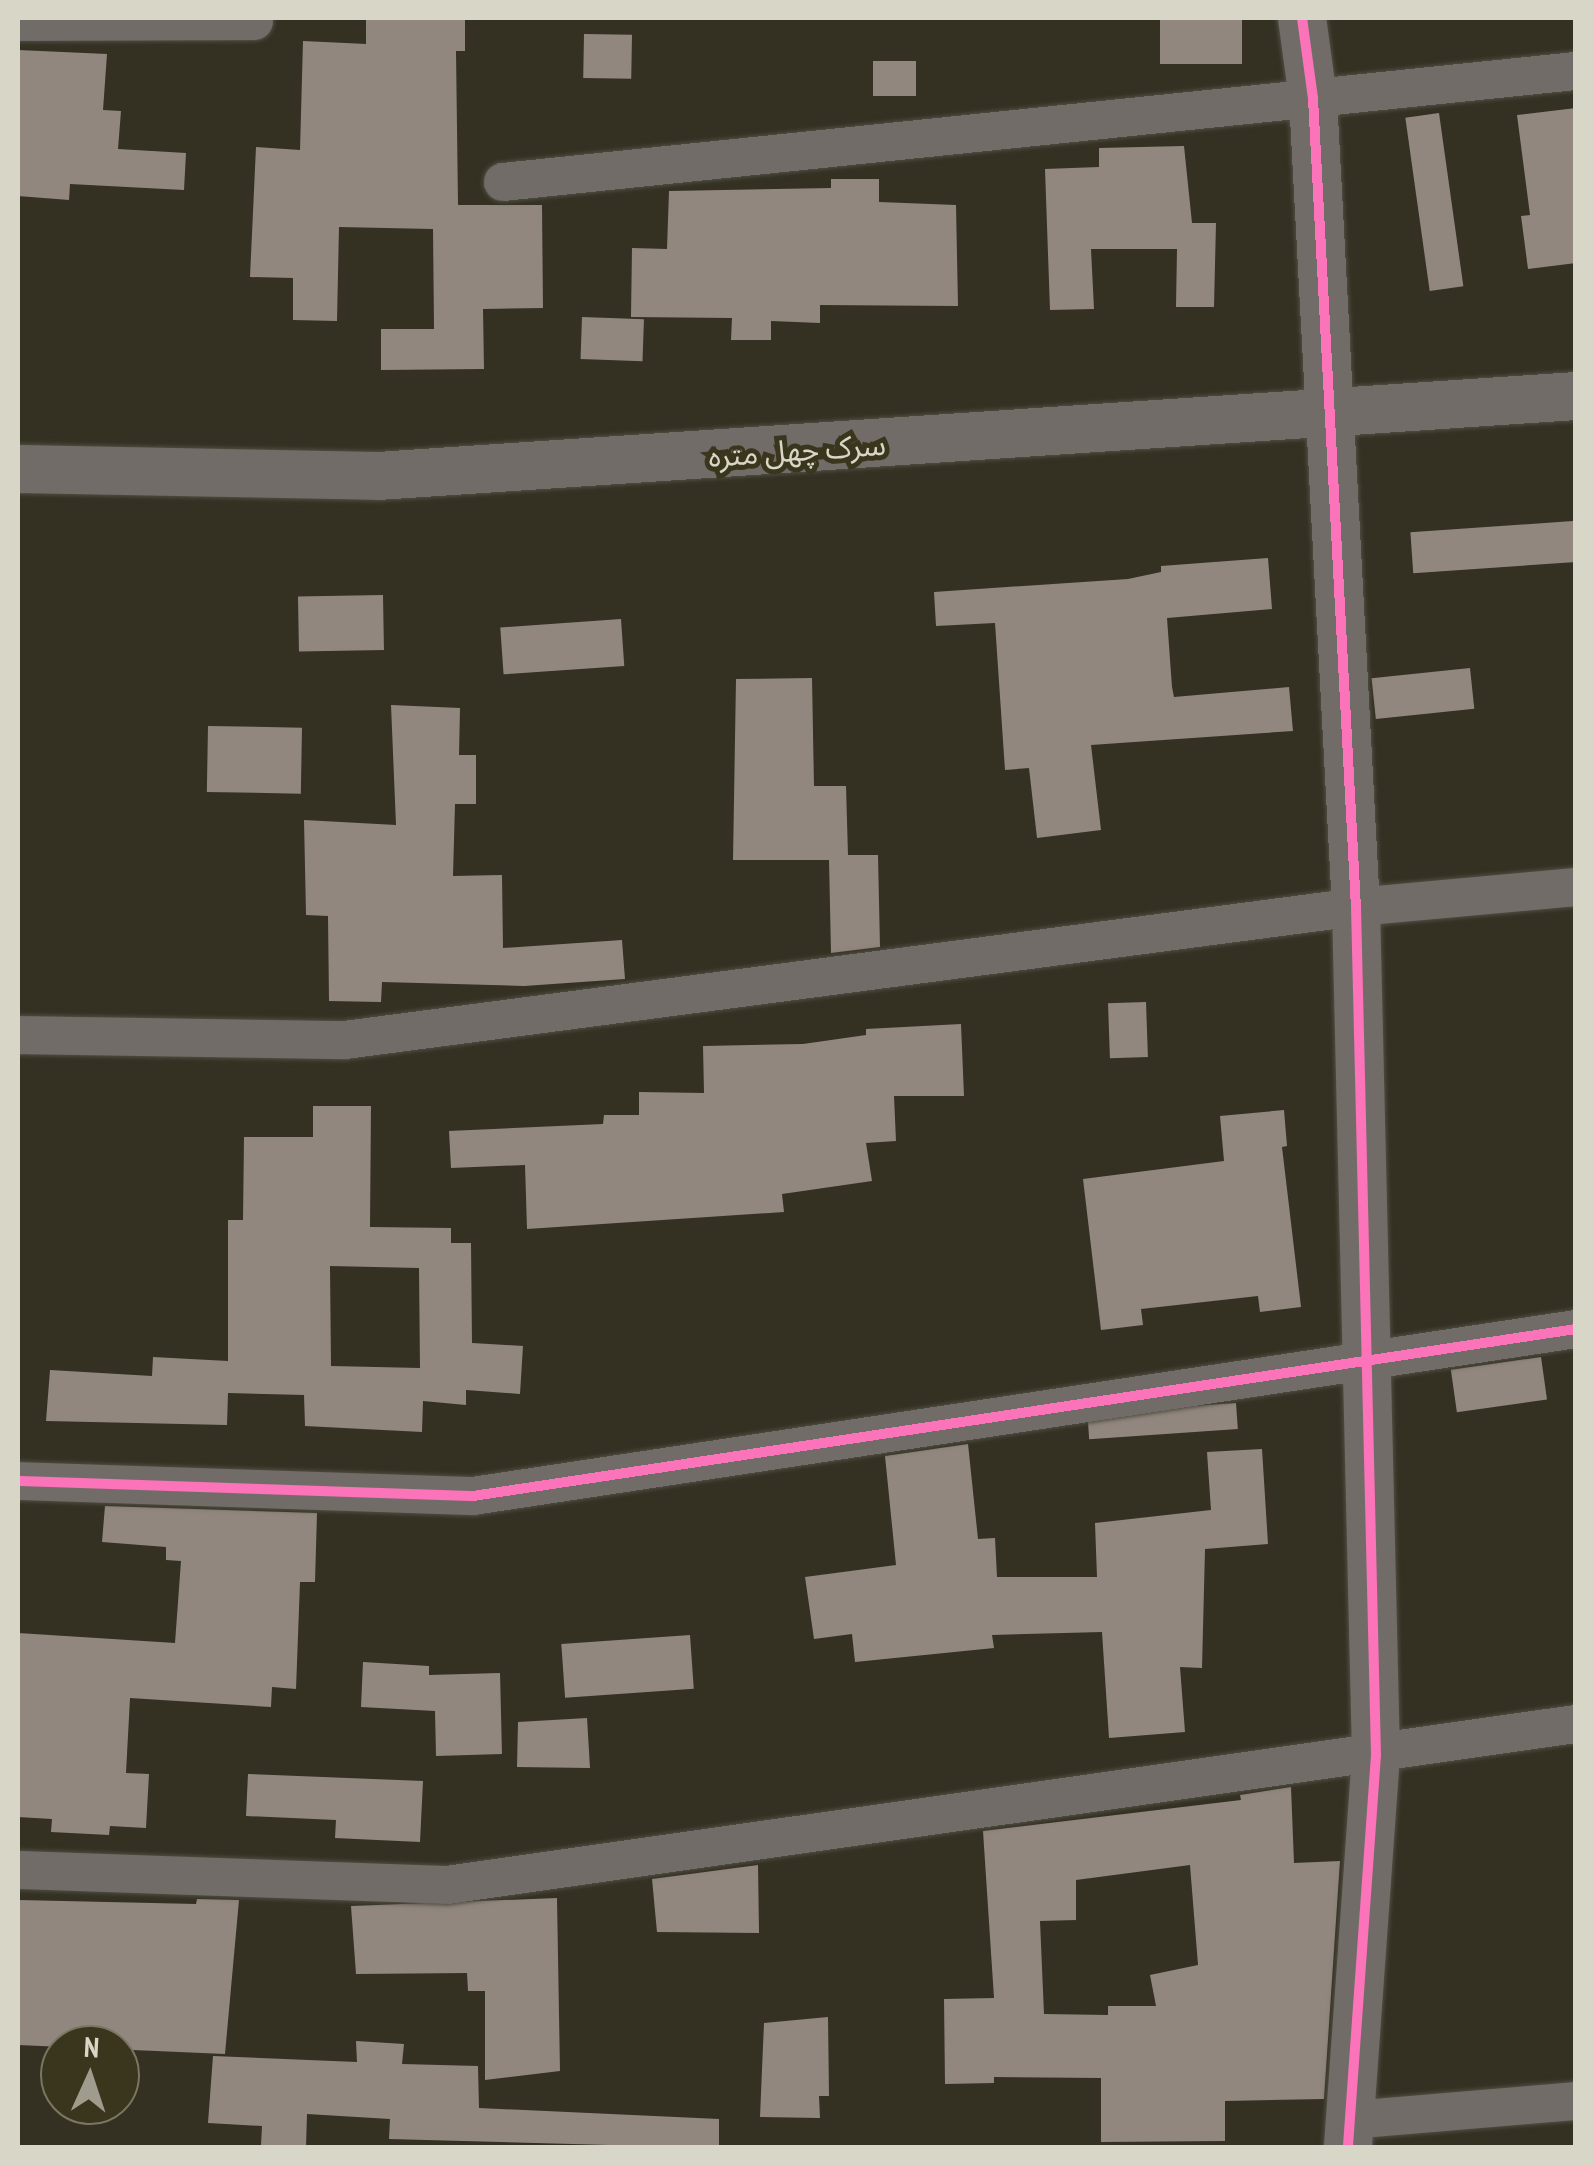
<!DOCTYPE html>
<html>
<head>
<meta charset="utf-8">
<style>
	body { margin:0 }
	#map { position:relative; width:1593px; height:2165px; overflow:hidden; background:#343123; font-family:"PT Sans Narrow","Noto Sans Arabic",sans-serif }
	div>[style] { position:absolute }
	.building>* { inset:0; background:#92877f; transform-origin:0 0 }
	.roads { filter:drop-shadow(0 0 2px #504e42) drop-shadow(0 0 2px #504e42) }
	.minor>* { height:38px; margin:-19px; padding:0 19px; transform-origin:19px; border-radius:19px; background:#726c69 }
	.tertiary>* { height:48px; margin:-24px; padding:0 24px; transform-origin:24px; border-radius:24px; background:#726c69 }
	.cycleway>* { height:10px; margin:-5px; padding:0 5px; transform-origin:5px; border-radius:5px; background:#fb73b8 }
	span { translate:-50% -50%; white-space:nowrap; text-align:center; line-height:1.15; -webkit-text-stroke:10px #3a361d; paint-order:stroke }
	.street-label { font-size:30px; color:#d8d6c7 }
	.frame { position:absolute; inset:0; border:20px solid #d8d6c7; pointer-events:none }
	.north { position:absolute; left:40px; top:2025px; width:100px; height:100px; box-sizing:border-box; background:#3a361d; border:2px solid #797661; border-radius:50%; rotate:3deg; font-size:28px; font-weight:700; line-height:40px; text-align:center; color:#d8d6c7 }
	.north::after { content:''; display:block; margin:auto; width:35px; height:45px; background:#9f9c8e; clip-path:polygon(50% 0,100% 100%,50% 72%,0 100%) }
</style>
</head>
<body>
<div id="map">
	<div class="building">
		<div style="clip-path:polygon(366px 18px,465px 18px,465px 51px,456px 51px,458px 205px,542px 205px,543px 308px,483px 309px,484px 369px,381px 370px,381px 329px,434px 329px,433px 229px,339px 227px,337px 321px,293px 320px,293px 278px,250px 277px,256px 147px,300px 150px,303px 41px,366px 44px)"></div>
		<div style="left:1160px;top:18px;width:82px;height:46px"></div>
		<div style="left:584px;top:34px;width:48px;height:44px;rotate:1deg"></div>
		<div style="clip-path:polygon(18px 50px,107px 54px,103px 110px,121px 111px,118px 149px,186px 153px,184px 190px,70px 184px,69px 200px,18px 196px)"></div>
		<div style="left:873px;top:61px;width:43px;height:35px"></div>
		<div style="clip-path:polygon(1576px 108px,1576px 263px,1528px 269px,1521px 216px,1530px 215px,1517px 115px)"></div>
		<div style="left:1439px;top:113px;width:175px;height:34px;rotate:82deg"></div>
		<div style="clip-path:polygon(1184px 146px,1192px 223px,1216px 223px,1214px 307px,1176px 307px,1177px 249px,1091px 249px,1094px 309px,1050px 310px,1045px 169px,1099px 167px,1099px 148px)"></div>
		<div style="clip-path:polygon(831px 179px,879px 179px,879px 202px,956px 205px,958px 306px,820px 305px,820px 323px,771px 321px,771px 340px,731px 340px,732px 318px,631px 317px,632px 248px,667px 249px,669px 191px,831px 188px)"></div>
		<div style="left:582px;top:317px;width:62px;height:42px;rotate:2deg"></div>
		<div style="left:1573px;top:521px;width:41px;height:163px;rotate:86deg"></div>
		<div style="clip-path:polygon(1268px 558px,1272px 609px,1167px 618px,1172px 687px,1174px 697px,1289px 687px,1293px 731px,1091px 745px,1101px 830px,1037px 838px,1029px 768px,1005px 770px,995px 623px,936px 626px,934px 592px,1128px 579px,1161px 572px,1161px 566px)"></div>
		<div style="left:383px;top:595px;width:55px;height:85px;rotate:89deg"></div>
		<div style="left:621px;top:619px;width:47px;height:121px;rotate:86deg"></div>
		<div style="left:1470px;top:668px;width:41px;height:99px;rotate:84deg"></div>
		<div style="clip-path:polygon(812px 678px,814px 786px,846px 786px,848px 855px,878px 855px,880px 947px,831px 953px,829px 860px,733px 860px,736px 679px)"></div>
		<div style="clip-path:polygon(391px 705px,460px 708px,459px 755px,476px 755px,476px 804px,455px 804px,453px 876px,502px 875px,503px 948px,622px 940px,625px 979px,524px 986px,382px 982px,381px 1002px,329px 1001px,328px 916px,306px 915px,304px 820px,396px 825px)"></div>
		<div style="left:208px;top:726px;width:94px;height:66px;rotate:1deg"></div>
		<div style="left:1146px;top:1002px;width:55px;height:38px;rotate:88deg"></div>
		<div style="clip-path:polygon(961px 1024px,964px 1096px,894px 1096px,896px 1141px,866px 1143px,872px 1181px,782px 1194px,784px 1212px,527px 1229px,525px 1165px,451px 1168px,449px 1131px,603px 1124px,604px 1115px,639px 1115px,639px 1092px,704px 1093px,703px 1046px,803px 1044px,866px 1035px,866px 1029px)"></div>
		<div style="clip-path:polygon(evenodd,313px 1106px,371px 1106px,370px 1227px,451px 1228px,451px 1243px,471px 1243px,472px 1343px,523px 1346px,520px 1394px,466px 1390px,466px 1405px,423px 1401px,422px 1432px,305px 1426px,304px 1395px,228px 1393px,227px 1425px,46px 1421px,50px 1370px,152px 1376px,153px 1357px,228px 1361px,228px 1220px,243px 1220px,244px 1137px,313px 1137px,313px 1106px,330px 1266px,419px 1268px,420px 1368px,331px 1366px,330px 1266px)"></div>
		<div style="clip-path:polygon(1284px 1110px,1287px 1146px,1282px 1147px,1301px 1307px,1260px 1312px,1258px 1296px,1141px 1309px,1143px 1325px,1101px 1330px,1083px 1179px,1224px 1161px,1220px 1116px)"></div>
		<div style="left:1541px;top:1357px;width:43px;height:91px;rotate:82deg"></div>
		<div style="left:1236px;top:1403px;width:26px;height:149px;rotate:86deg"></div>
		<div style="clip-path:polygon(968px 1444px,978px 1539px,995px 1538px,997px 1577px,1097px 1577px,1095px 1523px,1211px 1510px,1207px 1452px,1262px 1449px,1268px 1544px,1205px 1549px,1202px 1668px,1180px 1667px,1185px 1732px,1109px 1738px,1102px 1632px,992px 1635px,994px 1648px,855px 1662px,852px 1634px,814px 1639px,805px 1577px,896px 1565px,885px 1456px)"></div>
		<div style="clip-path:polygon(105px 1506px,317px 1513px,315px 1582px,300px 1582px,296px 1689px,272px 1687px,271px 1707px,130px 1698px,126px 1773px,149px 1774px,146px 1828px,110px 1826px,109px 1835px,51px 1832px,52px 1819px,18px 1817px,18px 1633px,175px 1643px,181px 1561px,166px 1560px,166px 1547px,102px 1542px)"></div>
		<div style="left:690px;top:1635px;width:54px;height:129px;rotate:86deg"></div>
		<div style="clip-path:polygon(363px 1662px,429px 1666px,429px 1675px,500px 1673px,502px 1754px,436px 1756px,435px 1711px,361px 1707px)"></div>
		<div style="clip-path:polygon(587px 1718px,590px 1768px,517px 1767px,518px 1722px)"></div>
		<div style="clip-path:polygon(248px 1774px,423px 1781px,420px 1842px,335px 1838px,336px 1820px,246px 1816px)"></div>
		<div style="clip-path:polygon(evenodd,1291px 1787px,1294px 1863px,1340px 1861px,1324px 2099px,1225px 2101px,1225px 2141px,1101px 2142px,1101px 2078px,994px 2077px,994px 2083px,945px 2084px,944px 1999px,994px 1998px,983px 1831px,1241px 1800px,1240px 1795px,1291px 1787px,1190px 1865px,1198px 1965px,1150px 1975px,1156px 2006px,1108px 2006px,1108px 2015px,1044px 2014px,1040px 1921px,1076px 1920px,1076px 1880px,1190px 1865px)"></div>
		<div style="clip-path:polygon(758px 1865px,759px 1933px,657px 1932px,652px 1879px)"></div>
		<div style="clip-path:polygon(557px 1898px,560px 2071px,485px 2080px,485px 1991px,468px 1991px,467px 1973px,356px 1974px,351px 1906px)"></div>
		<div style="clip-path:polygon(197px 1899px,239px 1900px,225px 2054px,18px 2045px,18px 1900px,196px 1904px)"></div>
		<div style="clip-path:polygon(828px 2017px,829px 2096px,819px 2096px,820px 2118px,760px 2117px,764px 2023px)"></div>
		<div style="clip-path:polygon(356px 2041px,404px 2044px,402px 2064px,478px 2066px,479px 2108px,719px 2119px,719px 2148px,389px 2139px,390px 2119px,307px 2114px,306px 2147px,261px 2145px,262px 2126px,208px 2123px,213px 2056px,357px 2062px)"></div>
	</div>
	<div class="roads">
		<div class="minor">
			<div style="left:18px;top:22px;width:236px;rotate:-0.2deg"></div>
			<div style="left:503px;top:182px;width:1079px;rotate:-5.91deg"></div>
			<div style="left:18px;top:1035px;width:327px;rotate:0.9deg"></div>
			<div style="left:345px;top:1040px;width:1020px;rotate:-7.49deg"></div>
			<div style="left:1356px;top:907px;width:221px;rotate:-5.2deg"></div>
			<div style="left:18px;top:1481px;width:455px;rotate:1.9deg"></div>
			<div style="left:473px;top:1496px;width:1116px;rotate:-8.61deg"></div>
			<div style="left:18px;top:1870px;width:429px;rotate:2deg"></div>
			<div style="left:447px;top:1885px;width:1140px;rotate:-8.12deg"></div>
			<div style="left:1350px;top:2120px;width:227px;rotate:-4.8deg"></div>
		</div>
		<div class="tertiary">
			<div style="left:1302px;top:18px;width:81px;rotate:82.2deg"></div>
			<div style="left:1313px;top:98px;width:810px;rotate:86.96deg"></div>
			<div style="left:1356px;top:907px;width:848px;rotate:88.65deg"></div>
			<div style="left:1376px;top:1755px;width:394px;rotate:94.1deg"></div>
			<div style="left:18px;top:469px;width:360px;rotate:1.1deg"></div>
			<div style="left:378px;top:476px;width:1201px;rotate:-3.82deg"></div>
		</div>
	</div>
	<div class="cycleway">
		<div style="left:1302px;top:18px;width:81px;rotate:82.2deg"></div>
		<div style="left:1313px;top:98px;width:810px;rotate:86.96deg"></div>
		<div style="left:1356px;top:907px;width:848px;rotate:88.65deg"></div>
		<div style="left:1376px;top:1755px;width:394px;rotate:94.1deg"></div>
		<div style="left:18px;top:1481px;width:455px;rotate:1.9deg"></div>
		<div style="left:473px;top:1496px;width:1116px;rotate:-8.61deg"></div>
	</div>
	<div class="street-label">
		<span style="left:797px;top:450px;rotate:-4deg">سرک چهل متره</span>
	</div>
	<div class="frame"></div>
	<div class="north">N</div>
</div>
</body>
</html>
